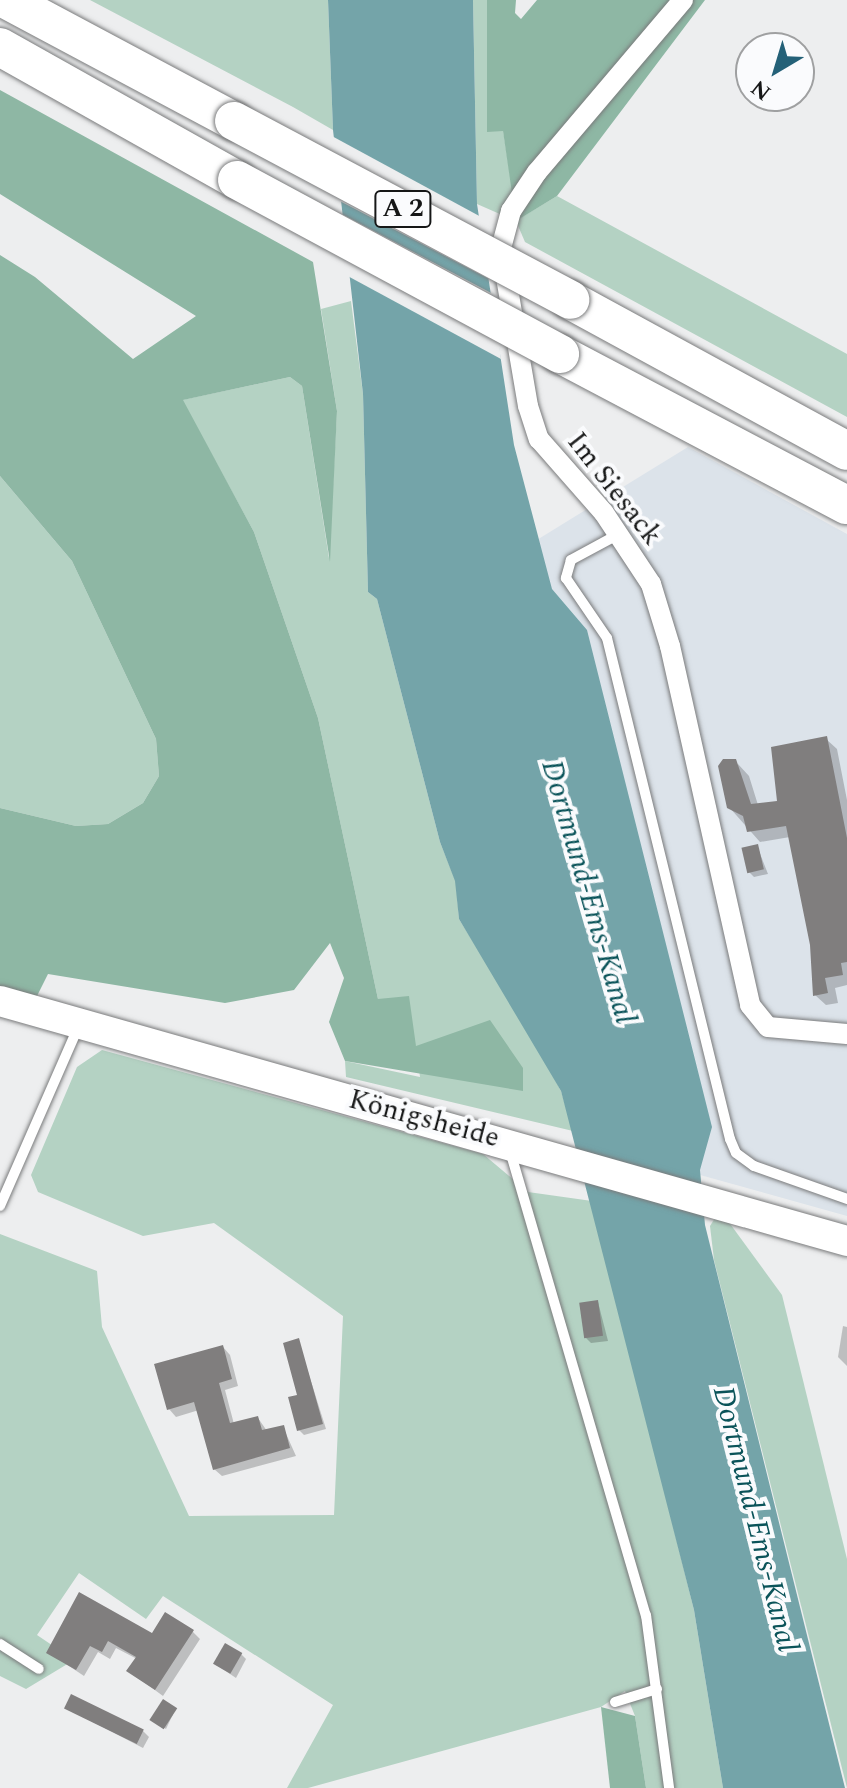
<!DOCTYPE html>
<html>
<head>
<meta charset="utf-8">
<style>
	body { margin:0 }
	#map { position:relative; width:847px; height:1788px; overflow:hidden; background:#edeeef; font-family:Spectral,serif }
	div>[style] { position:absolute }
	.built>* { inset:0; background:#dce3ea }
	.green>* { inset:0; background:#b4d2c3 }
	.forest>* { inset:0; background:#8eb7a4 }
	.water>* { inset:0; background:#74a4a9 }
	.pier>* { inset:0; background:#edeeef }
	.shadow>* { inset:0; background:#0003 }
	.building>* { inset:0; background:#807e7e; transform-origin:0 0 }
	.roads { filter:drop-shadow(0 0 2px #7a7b7c) drop-shadow(0 0 2px #7a7b7c) }
	.service>* { height:10px; margin:-5px; padding:0 5px; transform-origin:5px; border-radius:5px; background:#fff }
	.minor>* { height:20px; margin:-10px; padding:0 10px; transform-origin:10px; border-radius:10px; background:#fff }
	.secondary>* { height:30px; margin:-15px; padding:0 15px; transform-origin:15px; border-radius:15px; background:#fff }
	.motorway>* { height:38px; margin:-19px; padding:0 19px; transform-origin:19px; border-radius:19px; background:#fff }
	.bridges { filter:drop-shadow(0 0 2px #7a7b7c) drop-shadow(0 0 2px #7a7b7c) }
	.motorway-bridge>* { height:38px; margin:-19px; padding:0 19px; transform-origin:19px; border-radius:19px; background:#fff }
	span { translate:-50% -50%; white-space:nowrap; text-align:center; line-height:1.15; -webkit-text-stroke:8px #fafbfd; paint-order:stroke }
	.shield-label span { padding:2px 6px; background:#fafbfd; border:2px solid; border-radius:6px; -webkit-text-stroke-width:0 }
	.shield-label { font-size:26px; color:#161717; font-weight:700 }
	.street-label { font-size:28px; color:#161717 }
	.water-label { font-size:30px; color:#0a5359; font-style:italic }
	.north { position:absolute; left:735px; top:32px; width:80px; height:80px; box-sizing:border-box; background:#fafbfd; border:2px solid #9fa0a1; border-radius:50%; rotate:218deg; font-size:22px; font-weight:700; line-height:32px; text-align:center; color:#161717 }
	.north::after { content:''; display:block; margin:auto; width:28px; height:36px; background:#246178; clip-path:polygon(50% 0,100% 100%,50% 72%,0 100%) }
</style>
</head>
<body>
<div id="map">
	<div class="built">
		<div style="clip-path:polygon(688px 447px,847px 534px,847px 1216px,657px 1163px,483px 573px)"></div>
	</div>
	<div class="green">
		<div style="clip-path:polygon(90px 0,328px 0,333px 130px,293px 107px)"></div>
		<div style="clip-path:polygon(473px 0,487px 0,487px 131px,503px 130px,517px 220px,557px 196px,847px 354px,847px 417px,525px 242px,516px 221px,477px 204px)"></div>
		<div style="clip-path:polygon(351px 301px,363px 394px,368px 592px,377px 599px,440px 842px,456px 882px,459px 919px,535px 1042px,561px 1091px,573px 1131px,346px 1077px,345px 1061px,420px 1077px,416px 1046px,378px 999px,318px 718px,254px 532px,182px 400px,290px 377px,302px 386px,329px 558px,337px 411px,321px 309px)"></div>
		<div style="clip-path:polygon(0 476px,72px 561px,156px 739px,159px 776px,143px 803px,108px 824px,76px 826px,0 808px)"></div>
		<div style="clip-path:polygon(102px 1050px,483px 1154px,528px 1192px,592px 1201px,694px 1610px,723px 1788px,646px 1788px,635px 1716px,625px 1691px,601px 1707px,308px 1788px,287px 1788px,333px 1705px,163px 1596px,146px 1619px,79px 1573px,37px 1635px,74px 1660px,26px 1689px,0 1676px,0 1234px,97px 1271px,102px 1327px,189px 1516px,334px 1515px,343px 1316px,214px 1223px,143px 1236px,38px 1192px,31px 1175px,77px 1067px)"></div>
		<div style="clip-path:polygon(720px 1210px,782px 1295px,847px 1559px,847px 1788px,714px 1260px,710px 1226px)"></div>
	</div>
	<div class="forest">
		<div style="clip-path:polygon(487px 0,516px 0,515px 13px,521px 19px,537px 0,705px 0,557px 196px,516px 221px,503px 131px,487px 132px)"></div>
		<div style="clip-path:polygon(0 90px,313px 262px,337px 411px,330px 562px,302px 386px,290px 377px,183px 400px,254px 532px,318px 718px,378px 999px,409px 996px,416px 1046px,490px 1020px,523px 1068px,523px 1091px,345px 1061px,329px 1022px,344px 978px,330px 943px,294px 990px,225px 1003px,48px 974px,34px 1002px,0 990px,0 808px,76px 826px,108px 824px,143px 803px,159px 776px,156px 739px,72px 561px,0 476px,0 255px,35px 277px,133px 359px,196px 316px,0 194px)"></div>
		<div style="clip-path:polygon(601px 1707px,635px 1716px,646px 1788px,610px 1788px)"></div>
	</div>
	<div class="water">
		<div style="clip-path:polygon(328px 0,473px 0,477px 204px,514px 445px,552px 589px,587px 630px,712px 1127px,700px 1170px,705px 1225px,845px 1788px,723px 1788px,694px 1610px,561px 1091px,459px 919px,455px 881px,440px 842px,377px 599px,368px 592px,363px 394px,333px 130px)"></div>
	</div>
	<div class="pier">
		<div style="clip-path:polygon(330px 135px,483px 218px,491px 280px,336px 199px)"></div>
		<div style="clip-path:polygon(338px 212px,493px 294px,501px 359px,344px 274px)"></div>
	</div>
	<div class="shadow">
		<div style="clip-path:polygon(826px 739px,837px 749px,847px 800px,847px 985px,835px 988px,838px 1003px,826px 1005px,815px 995px,812px 944px,790px 837px,760px 842px,729px 807px,738px 764px,749px 776px,758px 805px,780px 803px)"></div>
		<div style="clip-path:polygon(757px 846px,768px 874px,754px 877px,749px 872px)"></div>
		<div style="clip-path:polygon(598px 1302px,608px 1341px,591px 1343px,585px 1337px)"></div>
		<div style="clip-path:polygon(843px 1326px,847px 1327px,847px 1366px,838px 1357px)"></div>
		<div style="clip-path:polygon(298px 1340px,326px 1429px,304px 1435px,299px 1430px)"></div>
		<div style="clip-path:polygon(223px 1347px,230px 1355px,238px 1386px,225px 1390px,234px 1424px,258px 1418px,267px 1431px,283px 1427px,296px 1456px,222px 1476px,214px 1469px,199px 1410px,176px 1417px,169px 1409px)"></div>
		<div style="clip-path:polygon(80px 1595px,152px 1635px,193px 1632px,200px 1639px,163px 1696px,129px 1671px,137px 1659px,116px 1648px,110px 1659px,98px 1652px,84px 1676px,48px 1652px)"></div>
		<div style="clip-path:polygon(241px 1654px,246px 1659px,236px 1678px,215px 1664px)"></div>
		<div style="clip-path:polygon(66px 1708px,143px 1731px,149px 1737px,143px 1748px)"></div>
		<div style="clip-path:polygon(175px 1710px,166px 1729px,154px 1721px)"></div>
	</div>
	<div class="building">
		<div style="clip-path:polygon(827px 736px,847px 838px,847px 962px,841px 963px,843px 975px,825px 978px,828px 993px,813px 996px,810px 945px,786px 826px,747px 832px,743px 816px,727px 808px,718px 766px,723px 759px,736px 759px,751px 804px,777px 801px,771px 747px)"></div>
		<div style="left:758px;top:844px;width:26px;height:17px;rotate:77deg"></div>
		<div style="left:598px;top:1300px;width:36px;height:19px;rotate:82deg"></div>
		<div style="clip-path:polygon(299px 1338px,323px 1424px,297px 1431px,288px 1397px,297px 1395px,283px 1343px)"></div>
		<div style="clip-path:polygon(223px 1345px,232px 1379px,219px 1383px,230px 1423px,258px 1416px,262px 1430px,284px 1425px,290px 1448px,213px 1470px,194px 1402px,167px 1410px,154px 1364px)"></div>
		<div style="clip-path:polygon(79px 1592px,152px 1633px,165px 1612px,194px 1630px,155px 1690px,126px 1671px,136px 1657px,108px 1641px,102px 1652px,90px 1646px,76px 1670px,46px 1653px)"></div>
		<div style="left:225px;top:1643px;width:20px;height:24px;rotate:30deg"></div>
		<div style="left:71px;top:1694px;width:81px;height:16px;rotate:26deg"></div>
		<div style="left:163px;top:1699px;width:17px;height:25px;rotate:33deg"></div>
	</div>
	<div class="roads">
		<div class="service">
			<div style="left:619px;top:534px;width:55px;rotate:151.6deg"></div>
			<div style="left:571px;top:560px;width:19px;rotate:106deg"></div>
			<div style="left:566px;top:578px;width:73px;rotate:55.7deg"></div>
			<div style="left:607px;top:638px;width:516px;rotate:76.21deg"></div>
			<div style="left:730px;top:1139px;width:15px;rotate:67deg"></div>
			<div style="left:736px;top:1153px;width:22px;rotate:36deg"></div>
			<div style="left:754px;top:1166px;width:99px;rotate:19.5deg"></div>
			<div style="left:510px;top:1151px;width:484px;rotate:73.7deg"></div>
			<div style="left:646px;top:1615px;width:175px;rotate:82.4deg"></div>
			<div style="left:0;top:1206px;width:197px;rotate:-66.4deg"></div>
			<div style="left:0;top:1644px;width:46px;rotate:32.7deg"></div>
			<div style="left:615px;top:1702px;width:44px;rotate:-17.2deg"></div>
		</div>
		<div class="minor">
			<div style="left:683px;top:0;width:226px;rotate:130.3deg"></div>
			<div style="left:537px;top:172px;width:47px;rotate:123.7deg"></div>
			<div style="left:511px;top:211px;width:38px;rotate:105deg"></div>
			<div style="left:501px;top:248px;width:160px;rotate:80.3deg"></div>
			<div style="left:528px;top:406px;width:35px;rotate:72deg"></div>
			<div style="left:539px;top:439px;width:98px;rotate:48.7deg"></div>
			<div style="left:604px;top:513px;width:85px;rotate:56.5deg"></div>
			<div style="left:651px;top:584px;width:65px;rotate:73deg"></div>
			<div style="left:670px;top:646px;width:368px;rotate:77.4deg"></div>
			<div style="left:750px;top:1005px;width:28px;rotate:51deg"></div>
			<div style="left:768px;top:1027px;width:79px;rotate:5.1deg"></div>
		</div>
		<div class="secondary">
			<div style="left:0;top:1001px;width:880px;rotate:15.82deg"></div>
		</div>
		<div class="motorway">
			<div style="left:7px;top:0;width:257px;rotate:28.1deg"></div>
			<div style="left:0;top:47px;width:272px;rotate:29.3deg"></div>
			<div style="left:570px;top:300px;width:315px;rotate:28.6deg"></div>
			<div style="left:560px;top:354px;width:324px;rotate:27.8deg"></div>
		</div>
	</div>
	<div class="bridges">
		<div class="motorway-bridge">
			<div style="left:234px;top:121px;width:381px;rotate:28deg"></div>
			<div style="left:237px;top:180px;width:367px;rotate:28.3deg"></div>
		</div>
	</div>
	<div class="shield-label">
		<span style="left:403px;top:209px">A 2</span>
	</div>
	<div class="street-label">
		<span style="left:614px;top:489px;rotate:52deg">Im Siesack</span>
		<span style="left:424px;top:1119px;rotate:15deg">Königsheide</span>
	</div>
	<div class="water-label">
		<span style="left:588px;top:892px;rotate:74deg">Dortmund-Ems-Kanal</span>
		<span style="left:755px;top:1519px;rotate:76deg">Dortmund-Ems-Kanal</span>
	</div>
	<div class="north">N</div>
</div>
</body>
</html>
